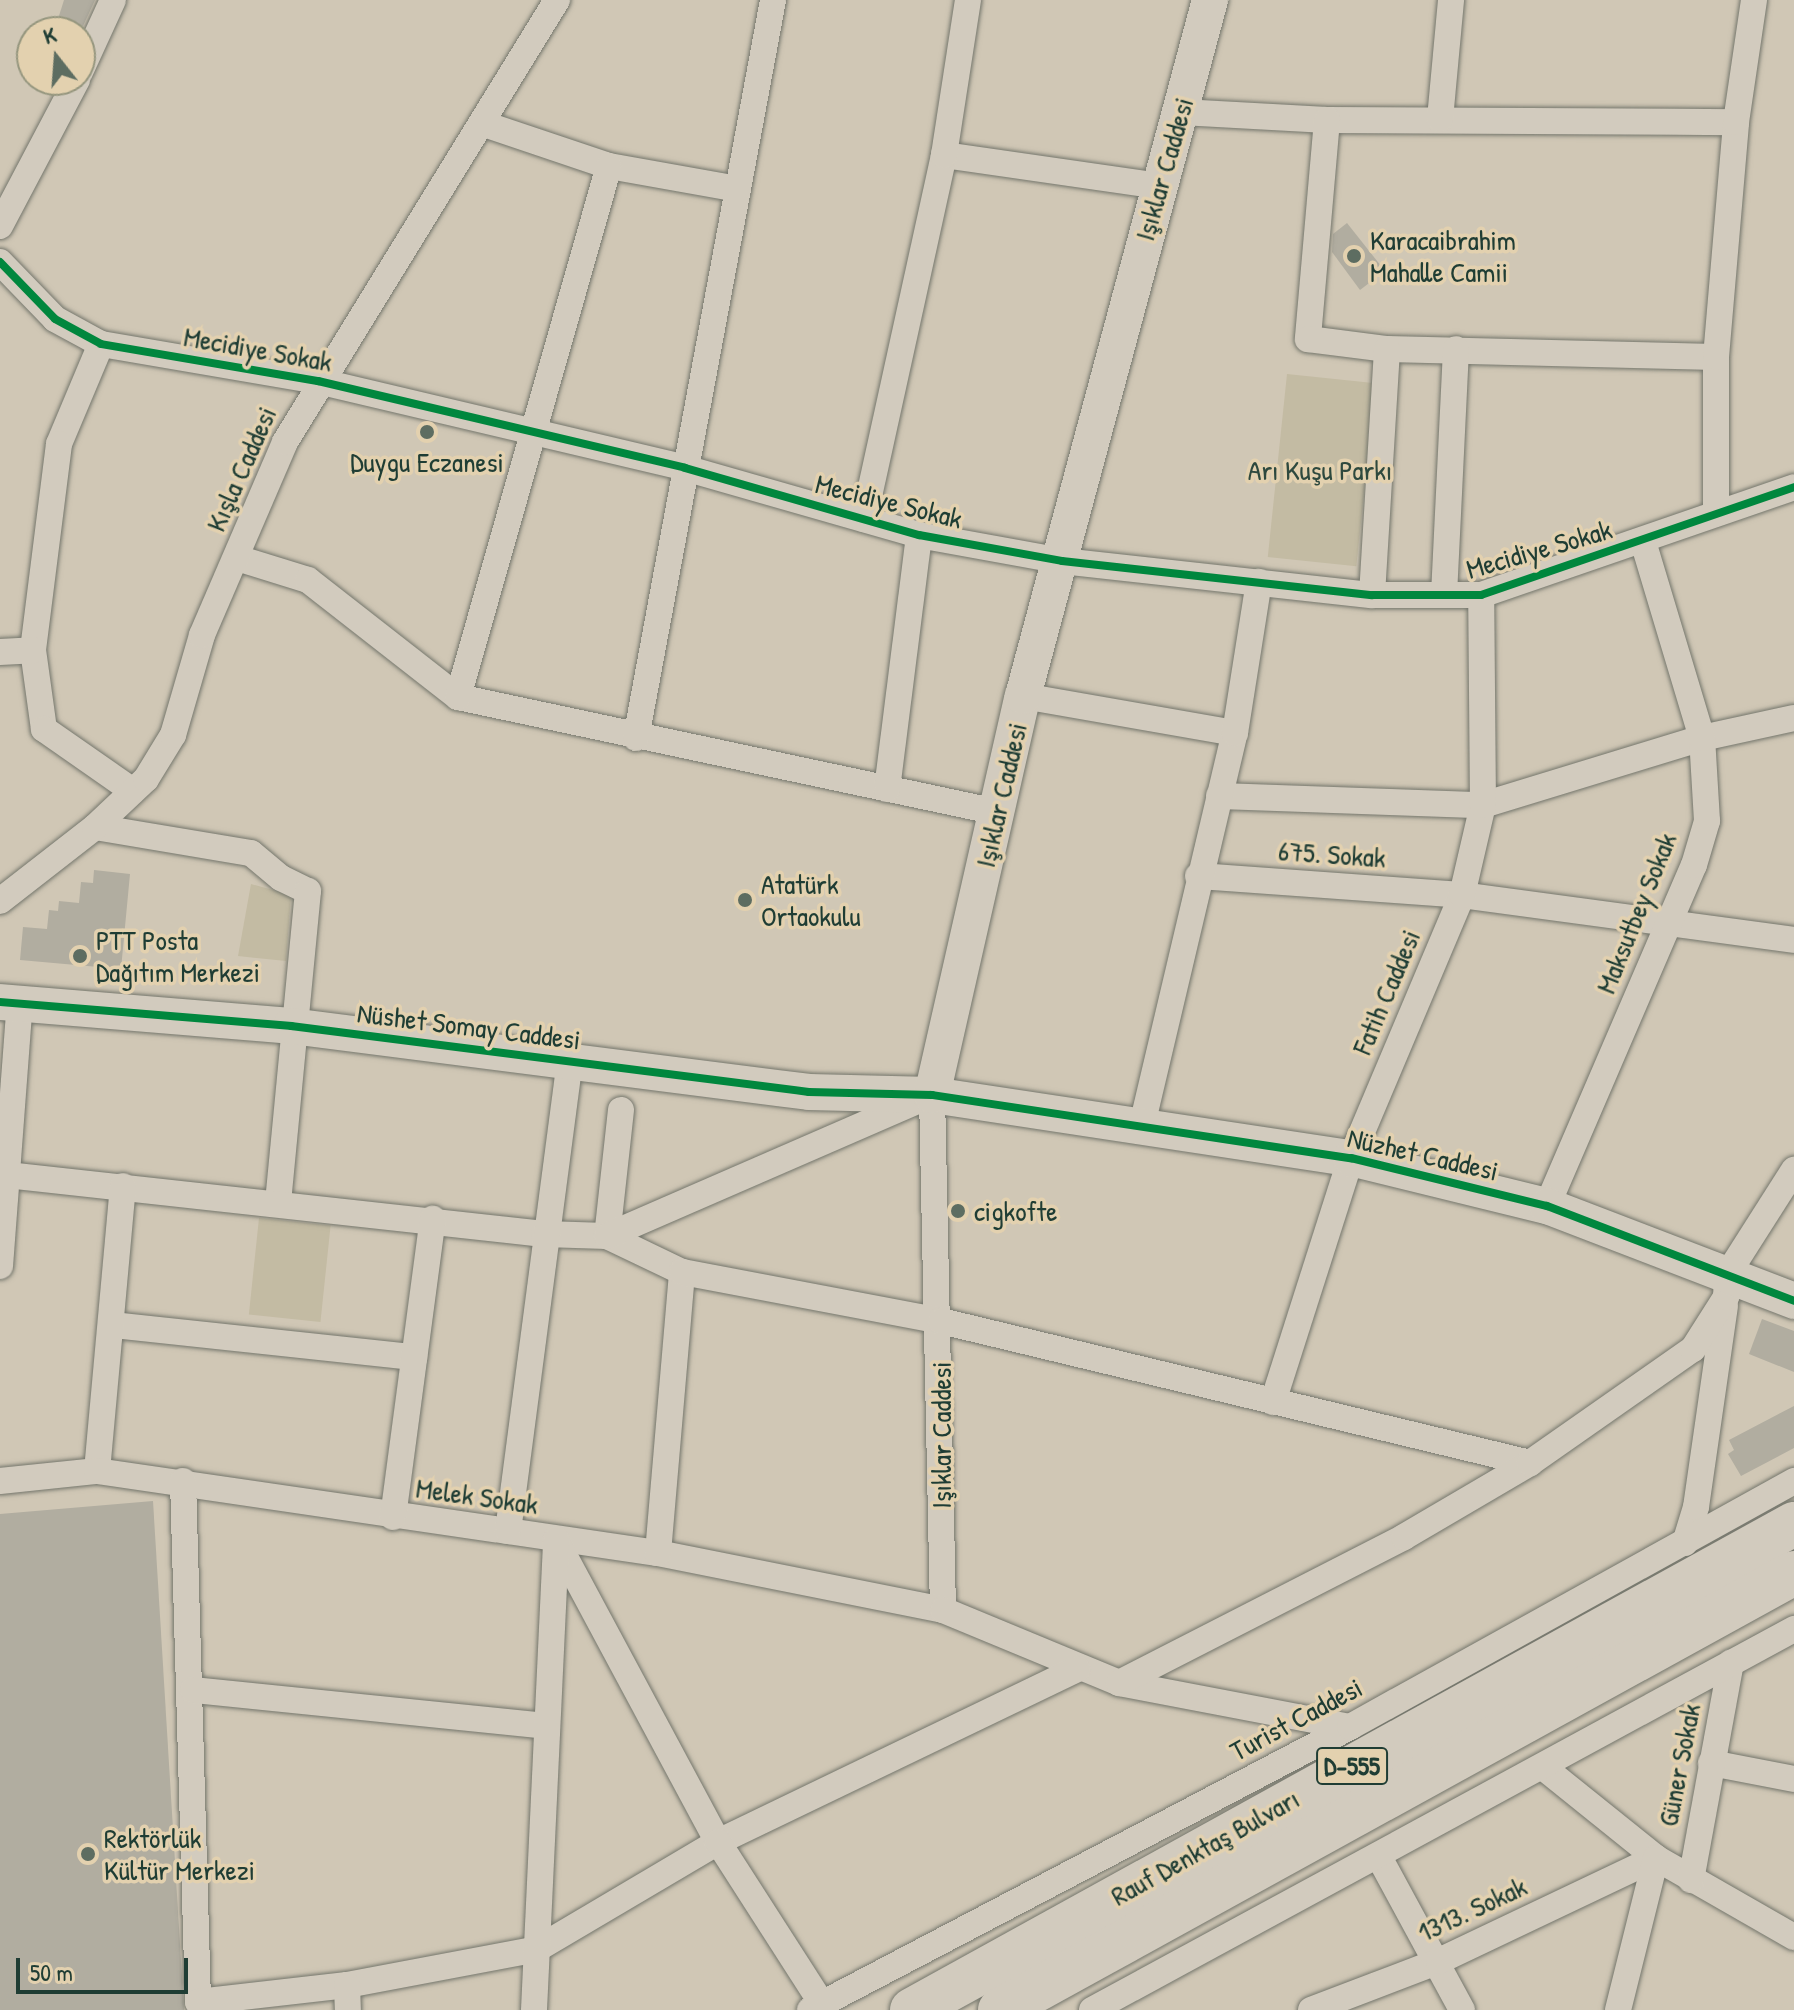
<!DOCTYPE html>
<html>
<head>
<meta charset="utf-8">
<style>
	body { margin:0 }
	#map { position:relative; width:1794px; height:2010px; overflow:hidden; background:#d0c7b5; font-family:"Patrick Hand",sans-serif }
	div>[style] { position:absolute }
	.green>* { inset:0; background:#c3bba3; transform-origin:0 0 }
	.building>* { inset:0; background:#b1ada0 }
	.roads { filter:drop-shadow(0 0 2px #74766c) drop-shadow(0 0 2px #74766c) }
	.street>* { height:26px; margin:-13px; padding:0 13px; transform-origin:13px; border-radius:13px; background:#d2cbbe }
	.secondary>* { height:36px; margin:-18px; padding:0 18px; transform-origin:18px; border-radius:18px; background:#d2cbbe }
	.highway>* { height:44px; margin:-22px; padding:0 22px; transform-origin:22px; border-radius:22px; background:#d2cbbe }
	.cycleway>* { height:8px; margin:-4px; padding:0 4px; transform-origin:4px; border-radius:4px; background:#00873e }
	.dots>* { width:22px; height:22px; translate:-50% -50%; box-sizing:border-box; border:4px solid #e3d1af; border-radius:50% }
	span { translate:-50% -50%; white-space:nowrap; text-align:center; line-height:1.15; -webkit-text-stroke:7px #e3d1af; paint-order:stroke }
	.shield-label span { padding:2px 6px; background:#e3d1af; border:2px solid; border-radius:6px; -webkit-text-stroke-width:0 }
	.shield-label { font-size:26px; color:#1f3d34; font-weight:700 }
	.street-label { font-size:28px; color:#1f3d34 }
	.poi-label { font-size:28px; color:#1f3d34 }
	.left { translate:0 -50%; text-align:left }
	.park-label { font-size:28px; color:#2e493e }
	.north { position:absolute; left:16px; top:16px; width:80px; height:80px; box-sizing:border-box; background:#e3d1af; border:2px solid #95967e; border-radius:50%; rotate:343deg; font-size:22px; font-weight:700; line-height:32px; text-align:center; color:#1f3d34 }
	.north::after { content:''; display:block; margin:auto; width:28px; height:36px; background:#5d6d61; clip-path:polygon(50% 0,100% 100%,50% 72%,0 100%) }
	.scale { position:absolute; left:16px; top:1958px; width:172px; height:36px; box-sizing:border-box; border:4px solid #1f3d34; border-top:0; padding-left:10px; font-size:24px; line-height:28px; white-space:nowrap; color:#1f3d34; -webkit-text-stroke:6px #e3d1af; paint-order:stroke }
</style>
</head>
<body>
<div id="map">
	<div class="green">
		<div style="left:1287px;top:374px;width:89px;height:184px;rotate:6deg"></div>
		<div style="clip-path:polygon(251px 884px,291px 895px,286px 961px,238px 956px)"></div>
		<div style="left:259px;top:1218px;width:72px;height:97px;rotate:6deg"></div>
	</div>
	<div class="building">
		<div style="clip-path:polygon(64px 0,95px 0,83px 26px,58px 19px)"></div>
		<div style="clip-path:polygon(1347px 223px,1385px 271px,1360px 290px,1332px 252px,1333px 234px)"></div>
		<div style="clip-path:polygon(94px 870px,130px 874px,121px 969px,20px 960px,23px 927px,47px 929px,49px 910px,58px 911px,59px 901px,79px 903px,81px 882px,93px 883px)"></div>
		<div style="clip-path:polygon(1762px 1319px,1794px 1331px,1794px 1372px,1749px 1354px)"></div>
		<div style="clip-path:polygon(1794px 1406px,1794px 1448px,1741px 1476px,1728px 1454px,1734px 1450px,1729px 1440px)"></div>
		<div style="clip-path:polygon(153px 1501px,184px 2010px,0 2010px,0 1514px)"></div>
	</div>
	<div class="roads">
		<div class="street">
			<div style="left:80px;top:72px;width:79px;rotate:-65.4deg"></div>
			<div style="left:1181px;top:112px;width:146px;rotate:3.1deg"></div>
			<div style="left:1327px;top:120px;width:409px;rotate:0.3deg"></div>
			<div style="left:1440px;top:119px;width:120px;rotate:-84.7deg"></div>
			<div style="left:1327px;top:120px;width:220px;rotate:95deg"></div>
			<div style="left:1308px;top:339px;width:80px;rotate:7.2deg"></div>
			<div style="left:1387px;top:349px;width:329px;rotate:1.4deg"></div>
			<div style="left:484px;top:124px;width:132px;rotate:18.6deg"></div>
			<div style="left:609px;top:166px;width:131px;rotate:10.1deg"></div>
			<div style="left:944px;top:155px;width:218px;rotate:8.2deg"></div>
			<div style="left:0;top:226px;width:165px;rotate:-62.2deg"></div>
			<div style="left:0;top:262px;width:79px;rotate:46deg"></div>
			<div style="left:55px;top:319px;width:52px;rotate:28.5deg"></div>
			<div style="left:101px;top:344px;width:220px;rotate:9.7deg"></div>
			<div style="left:318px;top:381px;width:377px;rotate:13.3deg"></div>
			<div style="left:685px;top:468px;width:243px;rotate:16deg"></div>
			<div style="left:919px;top:535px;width:145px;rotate:10.3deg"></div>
			<div style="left:1062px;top:561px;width:312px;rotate:6.3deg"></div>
			<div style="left:1372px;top:595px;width:109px"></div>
			<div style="left:1481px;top:595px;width:331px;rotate:-19deg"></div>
			<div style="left:101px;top:344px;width:108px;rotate:112.8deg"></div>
			<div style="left:59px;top:444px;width:208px;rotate:97.2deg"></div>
			<div style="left:33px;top:650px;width:80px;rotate:82.1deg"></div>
			<div style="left:44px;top:729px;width:108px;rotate:34.9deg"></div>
			<div style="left:1716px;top:513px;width:156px;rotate:-90deg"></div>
			<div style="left:1716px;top:357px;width:236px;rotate:-85.1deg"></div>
			<div style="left:1736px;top:122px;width:123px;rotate:-81.6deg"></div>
			<div style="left:864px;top:519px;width:373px;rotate:-77.6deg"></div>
			<div style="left:944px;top:155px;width:157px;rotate:-81.2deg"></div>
			<div style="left:237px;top:558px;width:74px;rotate:17.2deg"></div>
			<div style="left:308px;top:580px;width:190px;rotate:38deg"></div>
			<div style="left:458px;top:697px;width:551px;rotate:12.04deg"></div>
			<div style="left:1372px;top:595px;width:246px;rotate:-86.5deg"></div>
			<div style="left:1444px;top:595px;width:246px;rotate:-87.2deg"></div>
			<div style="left:0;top:652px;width:33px;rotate:-3deg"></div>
			<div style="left:1023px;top:696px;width:215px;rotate:9.9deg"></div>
			<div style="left:458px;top:697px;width:552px;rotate:-74.13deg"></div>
			<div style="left:636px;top:738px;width:751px;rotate:-79.48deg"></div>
			<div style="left:887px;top:789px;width:256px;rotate:-82.8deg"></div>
			<div style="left:1219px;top:796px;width:264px;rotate:2deg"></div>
			<div style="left:1483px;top:805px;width:229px;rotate:-17deg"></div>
			<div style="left:1702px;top:738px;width:94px;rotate:-12.3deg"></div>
			<div style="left:95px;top:827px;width:158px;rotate:9.5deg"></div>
			<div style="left:251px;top:853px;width:39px;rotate:40deg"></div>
			<div style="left:281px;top:878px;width:30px;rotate:26deg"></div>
			<div style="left:308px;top:891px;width:311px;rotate:95.5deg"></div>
			<div style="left:1198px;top:876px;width:265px;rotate:4.1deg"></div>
			<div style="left:1462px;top:895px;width:335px;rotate:7.7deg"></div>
			<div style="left:0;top:901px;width:120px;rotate:-37.9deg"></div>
			<div style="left:95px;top:827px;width:70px;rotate:-43.3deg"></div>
			<div style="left:146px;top:779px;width:52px;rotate:-58.5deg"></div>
			<div style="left:173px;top:735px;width:104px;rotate:-73.8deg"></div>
			<div style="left:202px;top:635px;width:210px;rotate:-66.7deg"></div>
			<div style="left:285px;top:442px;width:519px;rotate:-58.39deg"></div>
			<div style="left:621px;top:1110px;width:127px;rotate:96.3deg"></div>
			<div style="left:607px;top:1236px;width:83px;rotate:25.6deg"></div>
			<div style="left:1142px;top:1125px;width:403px;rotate:-76.7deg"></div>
			<div style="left:1235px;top:733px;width:153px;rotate:-81deg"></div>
			<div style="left:7px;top:1175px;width:540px;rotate:6.27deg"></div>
			<div style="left:544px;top:1234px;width:63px;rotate:1.8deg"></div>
			<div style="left:607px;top:1236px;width:354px;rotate:-23.5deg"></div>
			<div style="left:932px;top:1095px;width:515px;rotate:88.78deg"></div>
			<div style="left:1547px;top:1206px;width:371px;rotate:-66.7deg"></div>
			<div style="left:1694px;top:865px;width:46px;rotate:-73.5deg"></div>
			<div style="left:1707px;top:821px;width:83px;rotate:-93.4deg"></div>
			<div style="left:1702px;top:738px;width:206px;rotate:-106.7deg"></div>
			<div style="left:0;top:1266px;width:265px;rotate:-85.7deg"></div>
			<div style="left:113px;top:1325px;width:303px;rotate:6.1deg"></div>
			<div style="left:1273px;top:1402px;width:256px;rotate:-72.3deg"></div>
			<div style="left:1351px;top:1158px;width:285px;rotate:-67.1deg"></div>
			<div style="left:1462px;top:895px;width:92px;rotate:-76.9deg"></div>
			<div style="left:1483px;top:805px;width:210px;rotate:-90.5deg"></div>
			<div style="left:97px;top:1471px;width:286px;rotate:-84.8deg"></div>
			<div style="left:0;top:1481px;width:98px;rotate:-5.9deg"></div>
			<div style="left:97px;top:1471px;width:567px;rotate:8.32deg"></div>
			<div style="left:658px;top:1553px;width:291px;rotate:11.3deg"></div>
			<div style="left:943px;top:1610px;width:191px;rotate:22.5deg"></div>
			<div style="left:1119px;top:1683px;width:235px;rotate:10.8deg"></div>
			<div style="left:183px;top:1481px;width:521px;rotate:88.35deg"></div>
			<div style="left:198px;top:2002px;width:150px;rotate:-6.5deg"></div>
			<div style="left:347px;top:1985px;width:193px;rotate:-10.7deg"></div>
			<div style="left:537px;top:1949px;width:210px;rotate:-30.6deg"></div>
			<div style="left:718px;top:1842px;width:399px;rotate:-25.7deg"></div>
			<div style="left:393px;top:1517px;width:301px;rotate:-82.4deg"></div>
			<div style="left:508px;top:1531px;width:474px;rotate:-82.5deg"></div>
			<div style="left:556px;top:1540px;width:343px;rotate:61.8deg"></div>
			<div style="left:718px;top:1842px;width:193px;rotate:57.3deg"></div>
			<div style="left:1685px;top:1543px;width:38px;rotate:-73deg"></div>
			<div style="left:1696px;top:1507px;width:203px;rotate:-81.8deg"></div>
			<div style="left:658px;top:1553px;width:282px;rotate:-85.1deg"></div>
			<div style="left:682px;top:1272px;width:264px;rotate:10.7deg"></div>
			<div style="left:941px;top:1321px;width:606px;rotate:13.55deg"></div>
			<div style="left:1119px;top:1683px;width:320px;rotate:-27.1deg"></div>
			<div style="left:1404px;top:1537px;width:146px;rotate:-30.4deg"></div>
			<div style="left:1530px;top:1463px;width:199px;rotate:-35deg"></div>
			<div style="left:1693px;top:1349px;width:62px;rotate:-57.6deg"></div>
			<div style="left:1726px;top:1297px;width:22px;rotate:-87deg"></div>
			<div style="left:1727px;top:1275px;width:125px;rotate:-57.5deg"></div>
			<div style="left:193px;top:1690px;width:354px;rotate:5.8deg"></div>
			<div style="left:1711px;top:1763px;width:85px;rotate:10.9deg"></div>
			<div style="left:1543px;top:1767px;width:145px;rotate:38.8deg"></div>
			<div style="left:1656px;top:1858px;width:159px;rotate:29.8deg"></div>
			<div style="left:1379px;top:1857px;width:174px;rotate:61.5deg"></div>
			<div style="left:1691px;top:1880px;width:221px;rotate:-79.6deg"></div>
			<div style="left:347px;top:1985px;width:25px;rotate:88deg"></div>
			<div style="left:534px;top:2010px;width:471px;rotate:-87.3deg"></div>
			<div style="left:810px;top:2010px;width:610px;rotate:-27.66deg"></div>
			<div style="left:1350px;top:1727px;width:508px;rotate:-28.99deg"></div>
			<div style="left:1092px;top:2010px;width:799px;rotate:-28.49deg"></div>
			<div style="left:1311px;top:2010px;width:137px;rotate:-20.9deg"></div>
			<div style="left:1439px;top:1961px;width:240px;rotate:-25.4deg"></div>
			<div style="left:1618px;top:2010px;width:157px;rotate:-76deg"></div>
		</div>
		<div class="secondary">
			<div style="left:0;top:1002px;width:292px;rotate:4.7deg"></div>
			<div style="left:291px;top:1026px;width:522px;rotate:7.26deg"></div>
			<div style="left:809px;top:1092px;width:123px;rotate:1.4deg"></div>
			<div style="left:932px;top:1095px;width:424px;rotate:8.6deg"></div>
			<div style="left:1351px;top:1158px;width:202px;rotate:13.8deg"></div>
			<div style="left:1547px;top:1206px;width:265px;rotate:21deg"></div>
			<div style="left:932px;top:1095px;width:409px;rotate:-77.2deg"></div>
			<div style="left:1023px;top:696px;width:721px;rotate:-74.96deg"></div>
		</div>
		<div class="highway">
			<div style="left:912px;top:2010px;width:1007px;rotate:-28.86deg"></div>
			<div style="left:1000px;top:2010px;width:906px;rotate:-28.83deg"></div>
		</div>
	</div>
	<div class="cycleway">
		<div style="left:0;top:262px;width:79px;rotate:46deg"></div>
		<div style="left:55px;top:319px;width:52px;rotate:28.5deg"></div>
		<div style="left:101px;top:344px;width:220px;rotate:9.7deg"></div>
		<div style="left:318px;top:381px;width:377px;rotate:13.3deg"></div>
		<div style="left:685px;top:468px;width:243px;rotate:16deg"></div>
		<div style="left:919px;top:535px;width:145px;rotate:10.3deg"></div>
		<div style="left:1062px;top:561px;width:312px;rotate:6.3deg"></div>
		<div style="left:1372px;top:595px;width:109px"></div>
		<div style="left:1481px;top:595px;width:331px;rotate:-19deg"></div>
		<div style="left:0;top:1002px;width:292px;rotate:4.7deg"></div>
		<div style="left:291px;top:1026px;width:522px;rotate:7.26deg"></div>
		<div style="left:809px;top:1092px;width:123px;rotate:1.4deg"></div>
		<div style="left:932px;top:1095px;width:424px;rotate:8.6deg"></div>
		<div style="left:1351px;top:1158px;width:202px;rotate:13.8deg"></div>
		<div style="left:1547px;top:1206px;width:265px;rotate:21deg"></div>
	</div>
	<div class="dots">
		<div style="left:1354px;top:256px;background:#5d6d61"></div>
		<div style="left:427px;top:432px;background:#5d6d61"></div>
		<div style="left:745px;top:900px;background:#5d6d61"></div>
		<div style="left:80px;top:956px;background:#5d6d61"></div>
		<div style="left:958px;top:1211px;background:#5d6d61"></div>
		<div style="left:88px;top:1854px;background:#5d6d61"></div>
	</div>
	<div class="shield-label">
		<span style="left:1352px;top:1766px">D-555</span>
	</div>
	<div class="street-label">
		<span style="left:1164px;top:169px;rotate:-74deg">Işıklar Caddesi</span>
		<span style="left:258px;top:349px;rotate:10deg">Mecidiye Sokak</span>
		<span style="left:241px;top:469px;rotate:-66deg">Kışla Caddesi</span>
		<span style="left:889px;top:501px;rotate:14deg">Mecidiye Sokak</span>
		<span style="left:1539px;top:549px;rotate:-16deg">Mecidiye Sokak</span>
		<span style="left:1001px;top:795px;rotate:-77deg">Işıklar Caddesi</span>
		<span style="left:1332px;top:854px;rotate:4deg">675. Sokak</span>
		<span style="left:1636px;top:913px;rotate:-68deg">Maksutbey Sokak</span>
		<span style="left:1386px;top:992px;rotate:-67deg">Fatih Caddesi</span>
		<span style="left:469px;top:1026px;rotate:7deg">Nüshet Somay Caddesi</span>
		<span style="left:1423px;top:1154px;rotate:13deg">Nüzhet Caddesi</span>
		<span style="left:941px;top:1435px;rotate:-90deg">Işıklar Caddesi</span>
		<span style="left:477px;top:1496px;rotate:8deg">Melek Sokak</span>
		<span style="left:1296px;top:1719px;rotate:-28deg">Turist Caddesi</span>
		<span style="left:1679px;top:1765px;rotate:-79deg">Güner Sokak</span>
		<span style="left:1205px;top:1847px;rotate:-29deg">Rauf Denktaş Bulvarı</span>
		<span style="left:1472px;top:1909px;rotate:-25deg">1313. Sokak</span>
	</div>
	<div class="poi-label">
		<span class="left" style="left:1370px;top:256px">Karacaibrahim<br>Mahalle Camii</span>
		<span style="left:427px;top:462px">Duygu Eczanesi</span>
		<span class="left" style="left:761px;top:900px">Atatürk<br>Ortaokulu</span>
		<span class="left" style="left:96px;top:956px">PTT Posta<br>Dağıtım Merkezi</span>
		<span class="left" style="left:974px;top:1211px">cigkofte</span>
		<span class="left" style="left:104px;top:1854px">Rektörlük<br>Kültür Merkezi</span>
	</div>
	<div class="park-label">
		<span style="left:1320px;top:470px">Arı Kuşu Parkı</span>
	</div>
	<div class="north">K</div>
	<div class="scale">50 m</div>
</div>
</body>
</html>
